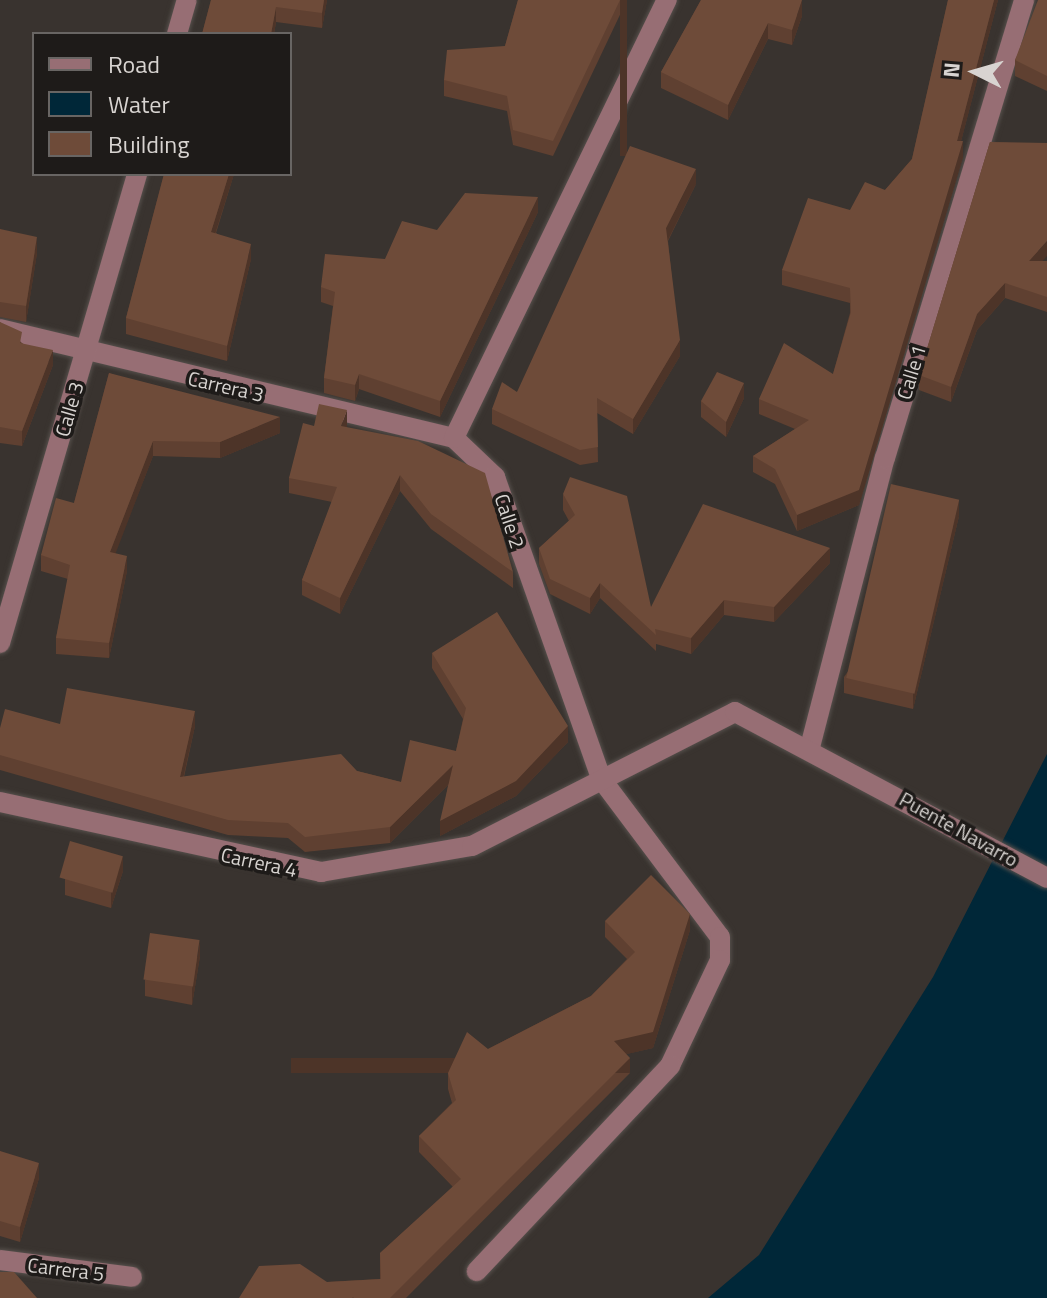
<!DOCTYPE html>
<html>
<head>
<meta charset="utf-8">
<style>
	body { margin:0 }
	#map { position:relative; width:1047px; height:1298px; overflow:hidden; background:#39332f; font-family:"Titillium Web",sans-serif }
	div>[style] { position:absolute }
	.water>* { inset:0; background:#002738 }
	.roads { filter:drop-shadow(0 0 2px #56504c) drop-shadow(0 0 2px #56504c) }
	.minor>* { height:20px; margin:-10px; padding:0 10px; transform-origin:10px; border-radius:10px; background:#976e74 }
	.wall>* { inset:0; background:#5f4031 }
	.shaded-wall>* { inset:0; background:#4d3428; transform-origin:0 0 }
	.building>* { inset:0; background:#6e4b39; transform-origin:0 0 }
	span { translate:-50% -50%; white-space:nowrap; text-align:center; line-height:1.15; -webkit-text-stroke:7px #1e1b19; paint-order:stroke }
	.street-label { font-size:20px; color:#d8d4d1 }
	.legend { position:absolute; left:32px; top:32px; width:260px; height:144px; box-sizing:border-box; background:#1e1b19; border:2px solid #686563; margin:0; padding:10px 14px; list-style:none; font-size:24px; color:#d8d4d1 }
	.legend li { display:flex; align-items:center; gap:16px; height:40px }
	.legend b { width:40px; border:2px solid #686563 }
	.north { position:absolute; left:935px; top:32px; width:80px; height:80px; -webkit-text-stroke:6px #1e1b19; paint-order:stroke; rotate:275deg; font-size:22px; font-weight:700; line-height:32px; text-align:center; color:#d8d4d1 }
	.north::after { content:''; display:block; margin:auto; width:28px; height:36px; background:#d8d4d1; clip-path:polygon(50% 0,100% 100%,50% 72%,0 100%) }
</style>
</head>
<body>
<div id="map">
	<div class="water">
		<div style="clip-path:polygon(1047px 754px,1047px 1298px,708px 1298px,759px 1255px,933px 977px)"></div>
	</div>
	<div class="roads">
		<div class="minor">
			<div style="left:177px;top:34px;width:35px;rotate:-74deg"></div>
			<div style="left:0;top:329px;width:467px;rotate:13.5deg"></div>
			<div style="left:454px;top:438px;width:57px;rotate:43.6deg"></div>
			<div style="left:495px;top:477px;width:321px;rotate:70.6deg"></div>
			<div style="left:602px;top:780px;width:196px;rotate:53.1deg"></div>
			<div style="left:720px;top:937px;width:23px;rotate:90deg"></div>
			<div style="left:720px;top:960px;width:117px;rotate:115.3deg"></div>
			<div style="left:670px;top:1066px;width:282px;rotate:133.3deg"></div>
			<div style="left:454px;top:438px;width:487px;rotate:-64.1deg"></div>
			<div style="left:0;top:643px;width:489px;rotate:-73.7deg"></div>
			<div style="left:810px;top:747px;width:299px;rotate:-75.5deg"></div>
			<div style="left:885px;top:458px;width:479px;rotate:-73.1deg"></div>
			<div style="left:0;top:802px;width:329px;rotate:12.3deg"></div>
			<div style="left:321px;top:872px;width:153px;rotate:-9.8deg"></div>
			<div style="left:472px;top:846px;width:295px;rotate:-27deg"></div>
			<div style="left:735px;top:712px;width:353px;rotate:28deg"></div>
			<div style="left:0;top:1260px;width:133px;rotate:7.3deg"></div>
		</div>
	</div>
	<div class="wall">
		<div style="clip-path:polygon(211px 0,327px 0,322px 28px,276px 22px,274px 34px,202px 34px)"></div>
		<div style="clip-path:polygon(518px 0,627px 0,553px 156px,513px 145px,507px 111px,444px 96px,444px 80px,505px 46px)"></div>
		<div style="clip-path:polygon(701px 0,802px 16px,792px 45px,768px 39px,728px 120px,661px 88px,661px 72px)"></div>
		<div style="clip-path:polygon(948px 0,998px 0,961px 141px,963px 157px,859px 505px,797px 531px,775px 484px,753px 472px,753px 456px,795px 429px,759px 414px,759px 399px,833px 374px,850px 313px,850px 303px,782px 285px,782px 270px,850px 210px,885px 190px,912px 159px)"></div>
		<div style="clip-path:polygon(1047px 0,1047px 91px,1015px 76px,1015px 60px)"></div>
		<div style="clip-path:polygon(990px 142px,1042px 261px,1047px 261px,1047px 312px,1005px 298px,977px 330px,951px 402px,919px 390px,919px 375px)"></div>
		<div style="clip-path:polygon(164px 174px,234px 174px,216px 233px,251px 259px,227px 361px,126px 334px,126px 318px)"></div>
		<div style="clip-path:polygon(696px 184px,668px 241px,680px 356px,633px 434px,597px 413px,598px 462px,580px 465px,492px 424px,492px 409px,517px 392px)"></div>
		<div style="clip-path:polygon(538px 212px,440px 417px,359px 389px,355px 401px,324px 393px,324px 378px,333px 306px,321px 302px,321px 287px,385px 259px,437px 230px)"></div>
		<div style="clip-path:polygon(0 229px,37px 253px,26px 322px,0 317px)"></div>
		<div style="clip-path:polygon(0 322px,22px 343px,53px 365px,22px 446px,0 443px)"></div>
		<div style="clip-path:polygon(109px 373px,280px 433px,220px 458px,153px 456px,115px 553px,127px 571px,109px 658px,56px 654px,56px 638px,68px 579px,41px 571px,41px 555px,74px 503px)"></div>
		<div style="clip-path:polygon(744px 398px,726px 437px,701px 417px,701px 401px)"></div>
		<div style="clip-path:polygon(314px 426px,347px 426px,346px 427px,513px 572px,513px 588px,431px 529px,400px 491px,340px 614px,302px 595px,302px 580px,332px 502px,289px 493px,289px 478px)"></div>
		<div style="clip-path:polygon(563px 494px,651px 607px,830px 563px,774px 622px,724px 615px,691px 654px,656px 644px,656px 651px,600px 598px,590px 614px,550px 594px,539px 564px,539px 548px,569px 521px,563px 510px)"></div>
		<div style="clip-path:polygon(959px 516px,913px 709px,844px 693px,844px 677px)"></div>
		<div style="clip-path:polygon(432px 653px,568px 742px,516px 796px,440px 836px,448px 785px,390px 843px,305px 852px,288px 838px,228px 835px,0 770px,0 728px,60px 724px,195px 726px,184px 777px,357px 771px,401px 782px,456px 751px,463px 719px,432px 668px)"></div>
		<div style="clip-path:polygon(123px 871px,111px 908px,65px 895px,65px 879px)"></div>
		<div style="clip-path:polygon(605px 921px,690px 930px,653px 1048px,626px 1054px,630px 1073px,406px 1298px,239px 1298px,327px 1282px,380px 1279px,380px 1253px,453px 1187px,419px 1152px,419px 1136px,452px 1103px,448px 1089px,448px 1073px,488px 1049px,591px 996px,627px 959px,605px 937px)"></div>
		<div style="clip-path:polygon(200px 956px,192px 1005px,145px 996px,145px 980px)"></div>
		<div style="clip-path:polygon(0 1151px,39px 1178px,20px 1242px,0 1236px)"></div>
	</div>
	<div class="shaded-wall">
		<div style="clip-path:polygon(324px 0,327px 0,322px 28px,322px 13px)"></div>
		<div style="left:620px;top:0;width:7px;height:156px"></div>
		<div style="clip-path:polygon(802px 0,802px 16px,792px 45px,792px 30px)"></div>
		<div style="clip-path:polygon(994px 0,998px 0,957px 157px,957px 141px)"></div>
		<div style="clip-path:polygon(276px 7px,276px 22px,274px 34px,271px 34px)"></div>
		<div style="clip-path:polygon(768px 23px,768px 39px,728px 120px,728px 105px)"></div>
		<div style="clip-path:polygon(963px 141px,963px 157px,859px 505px,797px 531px,797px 515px)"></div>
		<div style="clip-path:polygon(696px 169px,696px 184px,666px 244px,666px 228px)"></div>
		<div style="clip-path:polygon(229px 174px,234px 174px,211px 247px,211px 232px)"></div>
		<div style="clip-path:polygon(538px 197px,538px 212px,440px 417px,440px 401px)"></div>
		<div style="clip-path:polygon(37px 237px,37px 253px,26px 322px,26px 306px)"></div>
		<div style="clip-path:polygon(1047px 241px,1047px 256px,1029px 276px,1029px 261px)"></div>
		<div style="clip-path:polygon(251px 244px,251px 259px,227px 361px,227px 346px)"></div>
		<div style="clip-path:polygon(1005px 283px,1005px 298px,977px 330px,951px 402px,951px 387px,977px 314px)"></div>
		<div style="clip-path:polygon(680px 340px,680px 356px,633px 434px,633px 419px)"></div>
		<div style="clip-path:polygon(53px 350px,53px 365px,22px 446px,22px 431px)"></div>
		<div style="clip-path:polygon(359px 374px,359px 389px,355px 401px,355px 385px)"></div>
		<div style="clip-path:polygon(744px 383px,744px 398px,726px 437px,726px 422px)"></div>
		<div style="clip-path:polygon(347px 410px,347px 426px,341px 442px,341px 426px)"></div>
		<div style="clip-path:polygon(280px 417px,280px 433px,220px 458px,220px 442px)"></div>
		<div style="clip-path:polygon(153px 441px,153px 456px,110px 568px,110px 552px)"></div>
		<div style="clip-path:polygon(400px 475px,400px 491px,340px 614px,340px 598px)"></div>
		<div style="clip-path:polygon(959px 500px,959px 516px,913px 709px,913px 694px)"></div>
		<div style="clip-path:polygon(830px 548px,830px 563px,774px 622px,774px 607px)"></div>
		<div style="clip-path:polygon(127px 556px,127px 571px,109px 658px,109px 643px)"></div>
		<div style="clip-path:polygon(600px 583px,600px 598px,590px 614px,590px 598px)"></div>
		<div style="clip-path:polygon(724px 600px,724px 615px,691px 654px,691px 638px)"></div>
		<div style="clip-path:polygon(195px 711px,195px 726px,180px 792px,180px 777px)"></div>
		<div style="clip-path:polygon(568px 726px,568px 742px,516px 796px,440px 836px,440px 821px)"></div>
		<div style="clip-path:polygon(453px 765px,453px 780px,390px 843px,390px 827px)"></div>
		<div style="clip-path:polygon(123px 856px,123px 871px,111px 908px,111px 892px)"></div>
		<div style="clip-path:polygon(690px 914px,690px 930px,653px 1048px,614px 1057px,614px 1041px)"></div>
		<div style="clip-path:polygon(200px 940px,200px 956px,192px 1005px,192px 989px)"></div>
		<div style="left:630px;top:1058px;width:15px;height:339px;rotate:90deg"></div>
		<div style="clip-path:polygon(39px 1163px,39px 1178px,20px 1242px,20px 1227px)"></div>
	</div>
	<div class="building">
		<div style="clip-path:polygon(211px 0,324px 0,322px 13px,276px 7px,271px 34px,202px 34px)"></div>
		<div style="clip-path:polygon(518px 0,620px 0,553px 141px,513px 130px,507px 96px,444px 80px,447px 50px,505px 46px)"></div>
		<div style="clip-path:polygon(701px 0,802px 0,792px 30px,768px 23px,728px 105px,661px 72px)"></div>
		<div style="clip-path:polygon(948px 0,994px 0,957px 141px,963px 141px,859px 490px,797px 515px,775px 469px,753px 456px,809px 420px,759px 399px,784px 343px,833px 374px,851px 312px,850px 288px,782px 270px,808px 198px,850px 210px,865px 182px,885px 190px,912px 159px)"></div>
		<div style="clip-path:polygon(1038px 0,1047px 0,1047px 76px,1015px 60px)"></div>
		<div style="clip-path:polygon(990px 142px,1047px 143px,1047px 241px,1029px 261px,1047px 261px,1047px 297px,1005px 283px,977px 314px,951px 387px,919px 375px)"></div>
		<div style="clip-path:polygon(630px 146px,696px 169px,666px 228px,680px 340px,633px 419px,597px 398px,598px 447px,580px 450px,492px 409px,502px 382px,517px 392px)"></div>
		<div style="clip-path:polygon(164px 174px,229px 174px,211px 232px,251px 244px,227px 346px,126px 318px)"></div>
		<div style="clip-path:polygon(465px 193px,538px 197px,440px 401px,359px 374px,355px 385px,324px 378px,335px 292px,321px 287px,325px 254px,385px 259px,402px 221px,437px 230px)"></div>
		<div style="clip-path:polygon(0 229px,37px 237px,26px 306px,0 302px)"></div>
		<div style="clip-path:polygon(0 322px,22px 332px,20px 343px,53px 350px,22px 431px,0 427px)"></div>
		<div style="clip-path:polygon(717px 372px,744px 383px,726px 422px,701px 401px)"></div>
		<div style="clip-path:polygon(109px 373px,280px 417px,220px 442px,153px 441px,110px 552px,127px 556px,109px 643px,56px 638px,70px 565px,41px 555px,56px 498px,74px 503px)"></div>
		<div style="clip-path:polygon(319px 404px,347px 410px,341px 426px,418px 441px,485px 473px,513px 572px,431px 514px,400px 475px,340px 598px,302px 580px,337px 487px,289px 478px,303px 423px,314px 426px)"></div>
		<div style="clip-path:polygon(570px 477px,627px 496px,651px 607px,703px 504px,830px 548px,774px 607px,724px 600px,691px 638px,655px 629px,656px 635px,600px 583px,590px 598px,550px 579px,539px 548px,575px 515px,563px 494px)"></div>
		<div style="left:891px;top:484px;width:70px;height:199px;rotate:13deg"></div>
		<div style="clip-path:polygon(497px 612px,568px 726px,516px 781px,440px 821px,453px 765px,390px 827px,305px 837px,288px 823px,228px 820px,0 755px,0 728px,5px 709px,60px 724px,67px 688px,195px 711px,180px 777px,341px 754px,357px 771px,401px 782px,410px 740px,456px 751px,466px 708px,432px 653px)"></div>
		<div style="left:70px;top:841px;width:55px;height:38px;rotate:16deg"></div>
		<div style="clip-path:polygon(651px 875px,690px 914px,653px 1032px,614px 1041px,630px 1058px,390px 1298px,354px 1298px,353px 1297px,352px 1298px,239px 1298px,259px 1266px,300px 1264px,327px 1282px,381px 1279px,380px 1253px,461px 1179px,419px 1136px,456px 1100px,448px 1073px,467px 1032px,488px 1049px,591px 996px,635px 952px,605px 921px)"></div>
		<div style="left:150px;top:933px;width:50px;height:47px;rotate:8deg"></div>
		<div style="clip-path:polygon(0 1151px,39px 1163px,20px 1227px,0 1221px)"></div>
		<div style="clip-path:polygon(0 1272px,14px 1272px,37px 1298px,0 1298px)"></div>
	</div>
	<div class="street-label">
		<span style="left:911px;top:372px;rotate:-73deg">Calle 1</span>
		<span style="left:226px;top:386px;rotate:13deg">Carrera 3</span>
		<span style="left:69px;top:409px;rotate:-74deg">Calle 3</span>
		<span style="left:510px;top:521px;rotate:72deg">Calle 2</span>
		<span style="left:959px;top:829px;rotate:29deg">Puente Navarro</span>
		<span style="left:259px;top:862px;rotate:12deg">Carrera 4</span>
		<span style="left:66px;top:1269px;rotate:7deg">Carrera 5</span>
	</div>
	<ul class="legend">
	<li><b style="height:10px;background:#976e74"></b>Road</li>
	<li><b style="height:22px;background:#002738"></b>Water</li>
	<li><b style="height:22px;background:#6e4b39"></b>Building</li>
	</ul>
	<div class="north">N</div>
</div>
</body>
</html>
